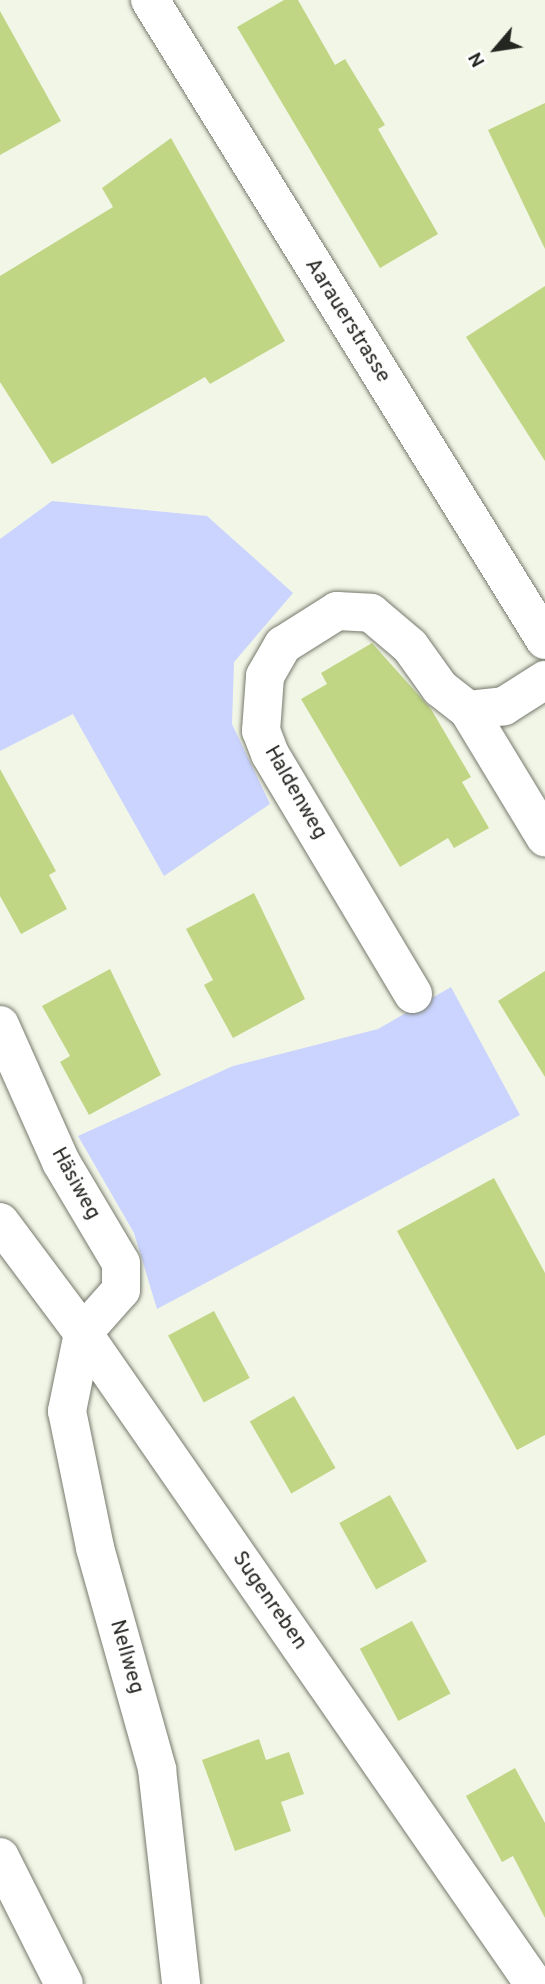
<!DOCTYPE html>
<html>
<head>
<meta charset="utf-8">
<style>
	body { margin:0 }
	#map { position:relative; width:545px; height:1984px; overflow:hidden; background:#f2f6e7; font-family:Overpass,sans-serif }
	div>[style] { position:absolute }
	.green>* { inset:0; background:#cbd4fe }
	.building>* { inset:0; background:#c0d685; transform-origin:0 0 }
	.roads { filter:drop-shadow(0 0 2px #767a6d) drop-shadow(0 0 2px #767a6d) }
	.minor>* { height:38px; margin:-19px; padding:0 19px; transform-origin:19px; border-radius:19px; background:#fff }
	.major>* { height:38px; margin:-19px; padding:0 19px; transform-origin:19px; border-radius:19px; background:#fff }
	span { translate:-50% -50%; white-space:nowrap; text-align:center; line-height:1.15; -webkit-text-stroke:6px #fff; paint-order:stroke }
	.street-label { font-size:21px; color:#242621 }
	.north { position:absolute; left:461px; top:14px; width:70px; height:70px; -webkit-text-stroke:5px #fff; paint-order:stroke; rotate:241deg; font-size:19px; font-weight:700; line-height:28px; text-align:center; color:#242621 }
	.north::after { content:''; display:block; margin:auto; width:24px; height:32px; background:#242621; clip-path:polygon(50% 0,100% 100%,50% 72%,0 100%) }
</style>
</head>
<body>
<div id="map">
	<div class="green">
		<div style="clip-path:polygon(52px 501px,207px 516px,293px 593px,234px 662px,232px 724px,270px 804px,164px 876px,73px 714px,0 751px,0 539px)"></div>
		<div style="clip-path:polygon(451px 987px,520px 1115px,157px 1309px,134px 1233px,78px 1136px,233px 1066px,378px 1029px)"></div>
	</div>
	<div class="building">
		<div style="clip-path:polygon(284px 0,298px 0,335px 65px,345px 59px,385px 125px,378px 129px,438px 234px,380px 268px,237px 27px)"></div>
		<div style="clip-path:polygon(0 11px,61px 121px,0 155px)"></div>
		<div style="clip-path:polygon(545px 103px,545px 249px,488px 130px)"></div>
		<div style="clip-path:polygon(171px 138px,285px 341px,210px 384px,205px 377px,52px 464px,0 382px,0 276px,113px 207px,102px 188px)"></div>
		<div style="clip-path:polygon(545px 286px,545px 461px,466px 337px)"></div>
		<div style="clip-path:polygon(372px 643px,431px 709px,471px 777px,462px 782px,489px 828px,454px 848px,448px 838px,400px 867px,301px 699px,327px 684px,321px 673px)"></div>
		<div style="clip-path:polygon(0 769px,56px 871px,49px 875px,67px 909px,21px 934px,0 896px)"></div>
		<div style="clip-path:polygon(254px 893px,305px 999px,233px 1038px,204px 985px,213px 980px,186px 929px)"></div>
		<div style="clip-path:polygon(110px 969px,161px 1075px,89px 1115px,60px 1062px,70px 1056px,42px 1006px)"></div>
		<div style="clip-path:polygon(545px 971px,545px 1077px,498px 1001px)"></div>
		<div style="clip-path:polygon(494px 1178px,545px 1273px,545px 1435px,517px 1450px,397px 1231px)"></div>
		<div style="left:214px;top:1311px;width:76px;height:52px;rotate:62deg"></div>
		<div style="left:294px;top:1396px;width:83px;height:51px;rotate:60deg"></div>
		<div style="left:390px;top:1495px;width:76px;height:58px;rotate:61deg"></div>
		<div style="left:412px;top:1621px;width:82px;height:59px;rotate:62deg"></div>
		<div style="clip-path:polygon(259px 1739px,266px 1760px,289px 1752px,304px 1794px,281px 1802px,291px 1831px,235px 1851px,202px 1760px)"></div>
		<div style="clip-path:polygon(515px 1768px,545px 1823px,545px 1918px,513px 1856px,502px 1862px,466px 1796px)"></div>
	</div>
	<div class="roads">
		<div class="minor">
			<div style="left:468px;top:710px;width:149px;rotate:58.8deg"></div>
			<div style="left:413px;top:994px;width:279px;rotate:-120.8deg"></div>
			<div style="left:270px;top:754px;width:25px;rotate:-111deg"></div>
			<div style="left:261px;top:731px;width:55px;rotate:-85.8deg"></div>
			<div style="left:265px;top:676px;width:36px;rotate:-60deg"></div>
			<div style="left:283px;top:645px;width:64px;rotate:-32.2deg"></div>
			<div style="left:337px;top:611px;width:34px;rotate:3deg"></div>
			<div style="left:371px;top:613px;width:51px;rotate:40.2deg"></div>
			<div style="left:410px;top:646px;width:52px;rotate:54.5deg"></div>
			<div style="left:440px;top:688px;width:36px;rotate:38deg"></div>
			<div style="left:468px;top:710px;width:36px;rotate:-6deg"></div>
			<div style="left:504px;top:706px;width:49px;rotate:-32.4deg"></div>
			<div style="left:0;top:1025px;width:150px;rotate:66deg"></div>
			<div style="left:61px;top:1162px;width:117px;rotate:59.3deg"></div>
			<div style="left:121px;top:1263px;width:27px;rotate:90deg"></div>
			<div style="left:121px;top:1290px;width:57px;rotate:131.5deg"></div>
			<div style="left:83px;top:1333px;width:80px;rotate:101.6deg"></div>
			<div style="left:67px;top:1411px;width:140px;rotate:78.4deg"></div>
			<div style="left:95px;top:1548px;width:230px;rotate:74.3deg"></div>
			<div style="left:157px;top:1769px;width:216px;rotate:83.6deg"></div>
			<div style="left:0;top:1222px;width:139px;rotate:53.2deg"></div>
			<div style="left:83px;top:1333px;width:792px;rotate:55.29deg"></div>
			<div style="left:0;top:1857px;width:142px;rotate:63.3deg"></div>
		</div>
		<div class="major">
			<div style="left:150px;top:0;width:752px;rotate:58.32deg"></div>
		</div>
	</div>
	<div class="street-label">
		<span style="left:347px;top:321px;rotate:58deg">Aarauerstrasse</span>
		<span style="left:295px;top:793px;rotate:60deg">Haldenweg</span>
		<span style="left:75px;top:1184px;rotate:61deg">Häsiweg</span>
		<span style="left:269px;top:1601px;rotate:55deg">Sugenreben</span>
		<span style="left:126px;top:1657px;rotate:74deg">Nellweg</span>
	</div>
	<div class="north">N</div>
</div>
</body>
</html>
